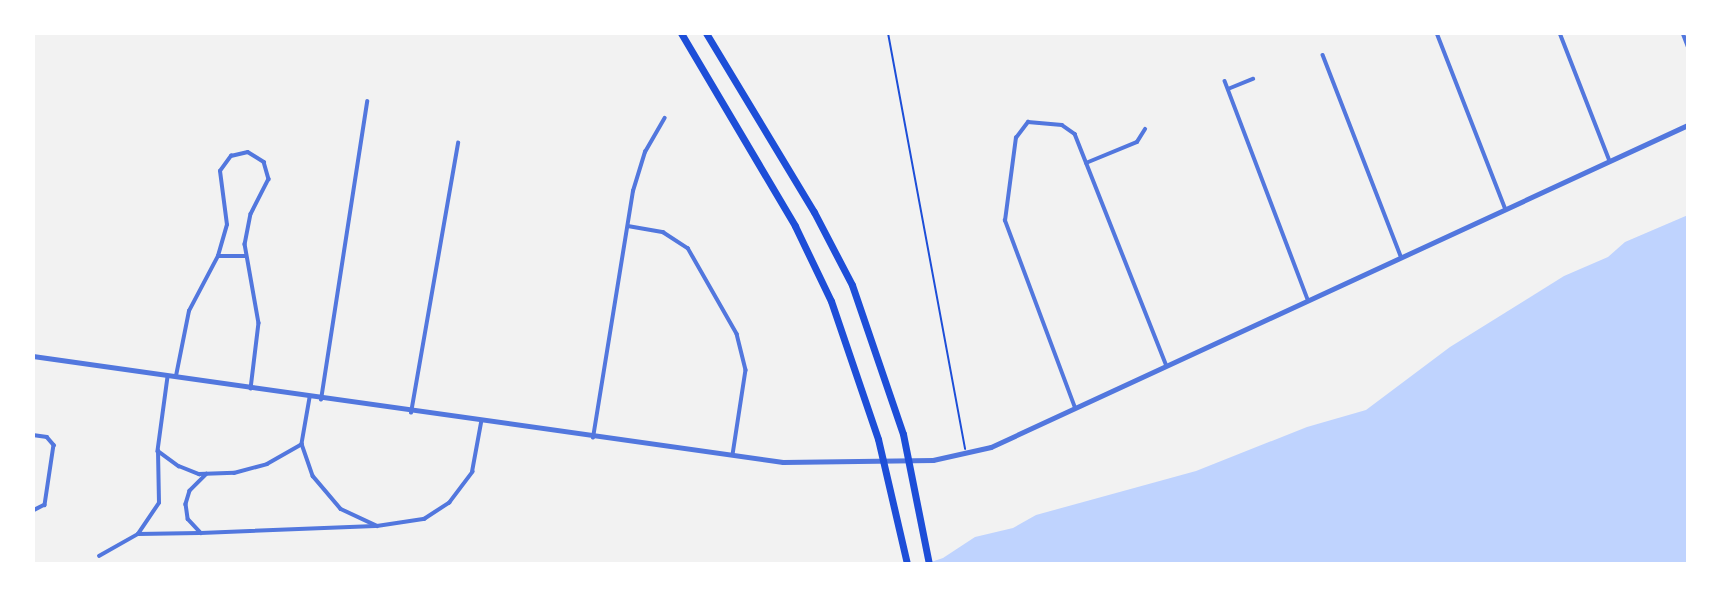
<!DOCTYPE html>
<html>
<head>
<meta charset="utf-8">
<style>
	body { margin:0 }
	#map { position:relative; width:1721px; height:597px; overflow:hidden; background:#f2f2f2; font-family:Lato,sans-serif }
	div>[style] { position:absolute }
	.water>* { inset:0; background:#bfd3fe }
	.path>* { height:2px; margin:-1px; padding:0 1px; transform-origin:1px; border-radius:1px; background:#1d4ed8 }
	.minor>* { height:3.5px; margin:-1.75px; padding:0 1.75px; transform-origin:1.75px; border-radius:1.75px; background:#5277de }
	.tertiary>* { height:4.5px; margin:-2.25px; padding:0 2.25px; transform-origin:2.25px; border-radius:2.25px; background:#5277de }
	.motorway>* { height:7px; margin:-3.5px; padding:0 3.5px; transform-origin:3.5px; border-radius:3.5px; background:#1d4ed8 }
	span { translate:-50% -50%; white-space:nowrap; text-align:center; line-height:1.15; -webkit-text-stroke:6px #fff; paint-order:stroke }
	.frame { position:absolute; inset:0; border:35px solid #fff; pointer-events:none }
</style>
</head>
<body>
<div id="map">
	<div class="water">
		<div style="clip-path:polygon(1688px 215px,1688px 564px,925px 564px,943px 558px,975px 537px,1013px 528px,1036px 515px,1196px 471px,1307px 427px,1366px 410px,1450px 347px,1564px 276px,1608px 257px,1625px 242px)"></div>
	</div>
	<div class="path">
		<div style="left:888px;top:33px;width:423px;rotate:79.5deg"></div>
	</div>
	<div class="minor">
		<div style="left:1437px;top:33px;width:187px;rotate:68.7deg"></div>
		<div style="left:1560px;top:33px;width:135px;rotate:68.7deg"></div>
		<div style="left:1683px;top:33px;width:14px;rotate:69deg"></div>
		<div style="left:1323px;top:55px;width:216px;rotate:68.8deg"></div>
		<div style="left:1225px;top:81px;width:233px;rotate:69.2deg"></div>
		<div style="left:1228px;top:89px;width:27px;rotate:-22deg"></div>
		<div style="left:1086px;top:163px;width:55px;rotate:-22.4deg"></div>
		<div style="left:1137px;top:142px;width:15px;rotate:-58deg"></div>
		<div style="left:628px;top:226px;width:36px;rotate:10deg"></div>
		<div style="left:663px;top:232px;width:30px;rotate:33deg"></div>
		<div style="left:688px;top:248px;width:99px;rotate:60.3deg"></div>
		<div style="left:737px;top:334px;width:37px;rotate:76deg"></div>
		<div style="left:746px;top:370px;width:86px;rotate:98.7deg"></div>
		<div style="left:218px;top:256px;width:27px"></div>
		<div style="left:176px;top:376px;width:66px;rotate:-78.7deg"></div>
		<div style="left:189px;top:311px;width:62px;rotate:-62.2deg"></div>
		<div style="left:218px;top:256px;width:32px;rotate:-74deg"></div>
		<div style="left:227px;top:225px;width:54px;rotate:-97.4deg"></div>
		<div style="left:220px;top:171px;width:19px;rotate:-54deg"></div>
		<div style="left:231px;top:156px;width:17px;rotate:-13deg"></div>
		<div style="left:248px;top:152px;width:19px;rotate:32deg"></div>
		<div style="left:264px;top:162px;width:18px;rotate:74deg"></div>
		<div style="left:269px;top:179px;width:39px;rotate:117deg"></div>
		<div style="left:251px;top:214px;width:31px;rotate:101deg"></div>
		<div style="left:245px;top:244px;width:80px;rotate:80deg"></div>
		<div style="left:259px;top:323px;width:66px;rotate:96.9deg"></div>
		<div style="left:168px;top:377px;width:75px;rotate:97.7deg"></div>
		<div style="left:158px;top:451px;width:26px;rotate:36deg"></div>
		<div style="left:179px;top:466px;width:22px;rotate:22deg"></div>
		<div style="left:199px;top:474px;width:35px;rotate:-2deg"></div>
		<div style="left:234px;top:473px;width:34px;rotate:-15deg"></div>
		<div style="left:267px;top:464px;width:40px;rotate:-29.7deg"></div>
		<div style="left:310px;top:398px;width:47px;rotate:99.9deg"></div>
		<div style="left:302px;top:444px;width:34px;rotate:71deg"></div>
		<div style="left:313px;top:476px;width:43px;rotate:49.7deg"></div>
		<div style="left:341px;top:509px;width:40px;rotate:25deg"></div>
		<div style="left:377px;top:526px;width:48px;rotate:-8.5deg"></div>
		<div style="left:424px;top:519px;width:30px;rotate:-33deg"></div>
		<div style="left:449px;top:503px;width:39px;rotate:-53deg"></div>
		<div style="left:472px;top:472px;width:50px;rotate:-79.6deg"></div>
		<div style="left:321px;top:400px;width:302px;rotate:-81.2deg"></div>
		<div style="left:1075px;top:408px;width:200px;rotate:-110.5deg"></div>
		<div style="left:1005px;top:221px;width:84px;rotate:-82.5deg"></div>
		<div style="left:1016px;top:138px;width:20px;rotate:-53deg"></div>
		<div style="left:1028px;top:122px;width:34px;rotate:5deg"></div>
		<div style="left:1062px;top:125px;width:16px;rotate:35deg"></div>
		<div style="left:1075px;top:134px;width:247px;rotate:68.4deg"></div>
		<div style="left:411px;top:413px;width:274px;rotate:-80.1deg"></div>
		<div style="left:33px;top:435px;width:14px;rotate:8deg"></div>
		<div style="left:47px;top:437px;width:11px;rotate:49deg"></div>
		<div style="left:54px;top:445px;width:61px;rotate:98.5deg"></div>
		<div style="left:45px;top:505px;width:13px;rotate:153deg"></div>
		<div style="left:593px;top:438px;width:250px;rotate:-80.8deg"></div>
		<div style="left:633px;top:191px;width:41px;rotate:-72.9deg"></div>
		<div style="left:645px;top:152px;width:39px;rotate:-60deg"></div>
		<div style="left:207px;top:474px;width:24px;rotate:135deg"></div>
		<div style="left:190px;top:491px;width:14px;rotate:107deg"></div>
		<div style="left:186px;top:504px;width:15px;rotate:82deg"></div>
		<div style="left:188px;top:519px;width:19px;rotate:47deg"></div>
		<div style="left:201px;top:533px;width:174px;rotate:-2.3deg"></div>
		<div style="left:138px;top:534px;width:37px;rotate:-56deg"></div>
		<div style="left:159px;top:503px;width:52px;rotate:-91.1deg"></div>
		<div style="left:99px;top:556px;width:45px;rotate:-29.4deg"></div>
		<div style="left:138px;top:534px;width:61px;rotate:-0.9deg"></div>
	</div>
	<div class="tertiary">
		<div style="left:33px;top:356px;width:757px;rotate:8.04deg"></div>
		<div style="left:783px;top:462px;width:150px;rotate:-0.8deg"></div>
		<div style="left:933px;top:460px;width:59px;rotate:-12.6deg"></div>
		<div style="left:991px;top:447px;width:768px;rotate:-24.8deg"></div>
	</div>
	<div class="motorway">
		<div style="left:681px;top:33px;width:224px;rotate:59.4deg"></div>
		<div style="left:795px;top:226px;width:83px;rotate:64.4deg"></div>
		<div style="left:831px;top:301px;width:146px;rotate:71.2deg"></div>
		<div style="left:878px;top:439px;width:128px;rotate:76.9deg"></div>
		<div style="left:706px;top:33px;width:209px;rotate:58.9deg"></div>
		<div style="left:814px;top:212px;width:82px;rotate:62.5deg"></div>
		<div style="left:852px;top:285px;width:157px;rotate:71.1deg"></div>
		<div style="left:903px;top:434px;width:133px;rotate:78.7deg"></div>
	</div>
	<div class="frame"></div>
</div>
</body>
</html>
